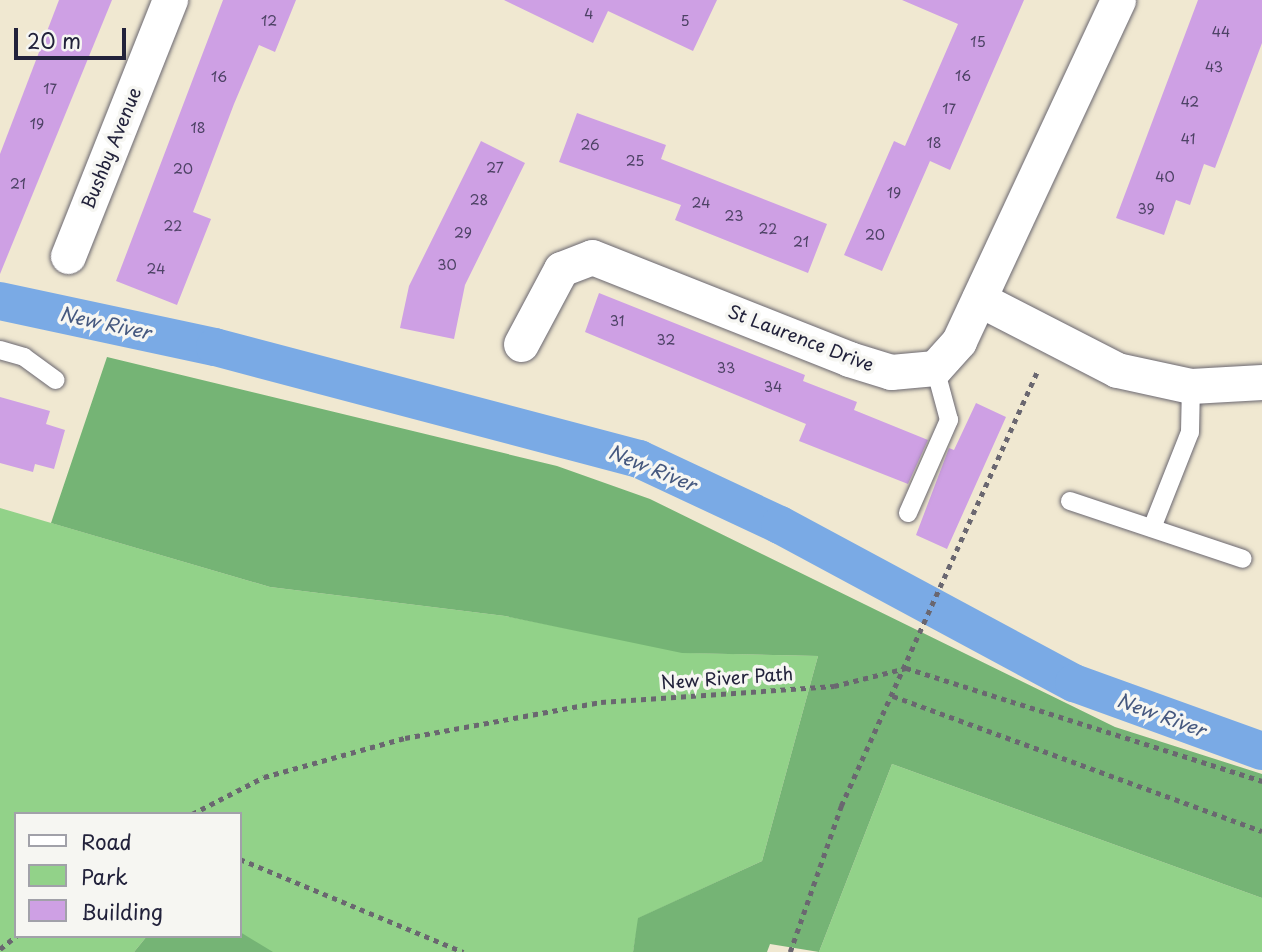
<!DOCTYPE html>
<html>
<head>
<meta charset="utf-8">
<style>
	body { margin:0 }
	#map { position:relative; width:1262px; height:952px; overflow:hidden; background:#f0e8d1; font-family:"Playpen Sans",sans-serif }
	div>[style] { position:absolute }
	.green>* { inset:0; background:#92d289 }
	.forest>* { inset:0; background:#75b475 }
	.canal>* { height:38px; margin:-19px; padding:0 19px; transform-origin:19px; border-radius:19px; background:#7aaae5 }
	.building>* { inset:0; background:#cea0e4 }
	.path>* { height:4.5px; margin-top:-2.25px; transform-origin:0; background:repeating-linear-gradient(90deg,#6a6770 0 5px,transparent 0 10px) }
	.roads { filter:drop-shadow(0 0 2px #6a6770) drop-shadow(0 0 2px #6a6770) }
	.service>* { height:18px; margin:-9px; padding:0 9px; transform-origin:9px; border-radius:9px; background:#fff }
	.minor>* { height:35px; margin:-17.5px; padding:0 17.5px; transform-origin:17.5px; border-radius:17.5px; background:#fff }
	span { translate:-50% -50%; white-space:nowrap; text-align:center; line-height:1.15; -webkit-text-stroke:7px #f6f6f2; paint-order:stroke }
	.number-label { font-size:14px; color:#4d4265 }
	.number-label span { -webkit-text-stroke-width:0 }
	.street-label { font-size:18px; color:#22223b }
	.water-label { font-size:19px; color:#45587f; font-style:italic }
	.legend { position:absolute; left:14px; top:812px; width:228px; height:126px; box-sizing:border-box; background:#f6f6f2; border:2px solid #a1a1a9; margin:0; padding:9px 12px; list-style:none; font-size:21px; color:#22223b }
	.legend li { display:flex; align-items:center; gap:14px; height:35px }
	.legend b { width:35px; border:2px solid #a1a1a9 }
	.scale { position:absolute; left:14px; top:28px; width:112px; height:32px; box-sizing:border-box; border:4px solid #22223b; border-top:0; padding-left:9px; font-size:21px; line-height:24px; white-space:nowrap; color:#22223b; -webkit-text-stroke:5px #f6f6f2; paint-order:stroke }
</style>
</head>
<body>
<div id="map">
	<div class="green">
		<div style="clip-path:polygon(0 508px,270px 587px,505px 616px,690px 653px,818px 656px,762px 861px,639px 918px,633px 952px,257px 952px,240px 936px,240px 814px,16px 814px,16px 936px,147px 936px,134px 952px,0 952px)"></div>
		<div style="clip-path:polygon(892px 764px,1262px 898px,1262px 952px,819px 952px)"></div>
	</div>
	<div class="forest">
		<div style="clip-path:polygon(107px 357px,557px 466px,650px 499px,1115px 727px,1262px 774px,1262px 898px,892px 764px,819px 952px,770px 944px,767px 952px,633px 952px,638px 918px,762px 861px,818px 656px,682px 653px,505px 616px,270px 587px,51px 523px)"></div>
		<div style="clip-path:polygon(240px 932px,273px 952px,134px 952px,147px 936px)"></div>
	</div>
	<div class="canal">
		<div style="left:0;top:301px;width:220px;rotate:12.1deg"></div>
		<div style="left:215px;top:347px;width:439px;rotate:14.8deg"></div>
		<div style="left:639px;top:459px;width:156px;rotate:25.1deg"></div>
		<div style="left:780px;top:525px;width:334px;rotate:28.3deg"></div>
		<div style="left:1074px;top:683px;width:200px;rotate:19.9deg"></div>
	</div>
	<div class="building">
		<div style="clip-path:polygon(59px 0,112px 0,0 274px,0 154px)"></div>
		<div style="clip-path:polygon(223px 0,296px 0,275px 52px,259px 45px,234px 104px,193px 212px,211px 219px,177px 305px,116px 281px)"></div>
		<div style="clip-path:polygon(504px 0,717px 0,693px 51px,608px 11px,593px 43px)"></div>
		<div style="clip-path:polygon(902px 0,1024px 0,950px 170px,930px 161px,882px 271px,844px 255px,894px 141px,905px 146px,958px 24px)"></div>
		<div style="clip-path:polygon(1198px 0,1262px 0,1262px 43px,1215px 168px,1204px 164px,1190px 205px,1176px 200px,1164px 235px,1116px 218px)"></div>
		<div style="clip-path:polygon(577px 113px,666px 145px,661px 159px,827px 224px,808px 273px,675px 220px,681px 205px,559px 162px)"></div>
		<div style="clip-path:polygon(481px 141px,525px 163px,465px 285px,454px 339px,400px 328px,409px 286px)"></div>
		<div style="clip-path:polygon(599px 293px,805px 375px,803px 381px,857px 402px,854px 410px,928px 440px,908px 484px,799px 441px,806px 424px,585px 332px)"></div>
		<div style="clip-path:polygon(0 397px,50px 411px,46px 424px,65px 430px,54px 469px,35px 464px,33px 472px,0 463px)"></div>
		<div style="clip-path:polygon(976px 403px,1006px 417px,947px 549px,916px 535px,949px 448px,954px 450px)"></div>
	</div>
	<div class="path">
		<div style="left:893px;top:696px;width:393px;rotate:20.1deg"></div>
		<div style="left:192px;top:814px;width:81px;rotate:-27.2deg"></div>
		<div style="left:264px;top:777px;width:146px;rotate:-15.5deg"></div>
		<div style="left:405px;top:738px;width:199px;rotate:-10.4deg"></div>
		<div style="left:601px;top:702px;width:234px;rotate:-3.9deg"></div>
		<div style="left:834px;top:686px;width:74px;rotate:-14deg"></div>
		<div style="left:906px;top:668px;width:374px;rotate:17.6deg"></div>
		<div style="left:240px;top:859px;width:242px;rotate:22.6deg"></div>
		<div style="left:0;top:949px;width:21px;rotate:-39deg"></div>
		<div style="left:790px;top:952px;width:155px;rotate:-70.7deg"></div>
		<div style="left:841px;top:806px;width:479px;rotate:-65.7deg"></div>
	</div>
	<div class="roads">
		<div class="service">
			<div style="left:0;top:350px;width:25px;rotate:16deg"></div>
			<div style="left:24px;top:357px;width:39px;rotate:36deg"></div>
			<div style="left:1070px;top:501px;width:182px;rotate:18.5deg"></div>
			<div style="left:908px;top:513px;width:102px;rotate:-66.2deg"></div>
			<div style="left:949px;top:420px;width:54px;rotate:-105.1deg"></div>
			<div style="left:1152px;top:528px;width:103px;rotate:-68.4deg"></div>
			<div style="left:1190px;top:432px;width:46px;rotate:-88.8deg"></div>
		</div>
		<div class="minor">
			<div style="left:68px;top:256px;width:276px;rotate:-68.3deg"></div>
			<div style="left:979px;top:299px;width:155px;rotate:27.2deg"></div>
			<div style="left:1117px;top:370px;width:76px;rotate:12.2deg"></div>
			<div style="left:1191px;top:386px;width:71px;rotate:-3.2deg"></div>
			<div style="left:521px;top:344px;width:85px;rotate:-61.9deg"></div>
			<div style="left:561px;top:269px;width:33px;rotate:-21deg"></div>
			<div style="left:592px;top:257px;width:277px;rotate:21.6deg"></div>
			<div style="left:849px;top:359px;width:44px;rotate:17.2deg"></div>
			<div style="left:891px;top:372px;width:44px;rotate:-5.2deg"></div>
			<div style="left:935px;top:368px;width:36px;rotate:-48deg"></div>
			<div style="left:959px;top:341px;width:376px;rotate:-65deg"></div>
		</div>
	</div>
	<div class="number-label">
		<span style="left:589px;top:14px">4</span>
		<span style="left:269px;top:21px">12</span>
		<span style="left:685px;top:21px">5</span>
		<span style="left:1221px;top:32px">44</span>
		<span style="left:978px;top:42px">15</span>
		<span style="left:1214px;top:67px">43</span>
		<span style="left:963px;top:76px">16</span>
		<span style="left:219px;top:77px">16</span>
		<span style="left:50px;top:89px">17</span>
		<span style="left:1190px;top:102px">42</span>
		<span style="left:949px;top:109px">17</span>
		<span style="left:37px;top:124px">19</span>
		<span style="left:198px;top:128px">18</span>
		<span style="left:1188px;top:139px">41</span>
		<span style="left:934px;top:143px">18</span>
		<span style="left:590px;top:145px">26</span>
		<span style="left:635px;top:161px">25</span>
		<span style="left:495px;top:168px">27</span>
		<span style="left:183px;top:169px">20</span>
		<span style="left:1165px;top:177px">40</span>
		<span style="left:18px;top:184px">21</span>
		<span style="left:894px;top:193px">19</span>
		<span style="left:479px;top:200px">28</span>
		<span style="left:701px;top:203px">24</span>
		<span style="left:1146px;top:209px">39</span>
		<span style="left:734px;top:216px">23</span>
		<span style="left:173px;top:226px">22</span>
		<span style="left:768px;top:229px">22</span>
		<span style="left:463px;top:233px">29</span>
		<span style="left:875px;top:235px">20</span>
		<span style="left:801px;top:242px">21</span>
		<span style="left:447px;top:265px">30</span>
		<span style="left:156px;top:269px">24</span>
		<span style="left:617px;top:321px">31</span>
		<span style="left:666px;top:340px">32</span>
		<span style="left:726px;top:368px">33</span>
		<span style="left:773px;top:387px">34</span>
	</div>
	<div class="street-label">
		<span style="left:111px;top:148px;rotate:-68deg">Bushby Avenue</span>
		<span style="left:801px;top:338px;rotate:21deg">St Laurence Drive</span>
		<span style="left:727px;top:678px;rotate:-4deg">New River Path</span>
	</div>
	<div class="water-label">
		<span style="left:105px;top:323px;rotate:12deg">New River</span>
		<span style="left:652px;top:468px;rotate:22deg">New River</span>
		<span style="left:1161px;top:715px;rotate:20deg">New River</span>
	</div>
	<ul class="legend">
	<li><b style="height:9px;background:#fff"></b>Road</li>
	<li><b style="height:19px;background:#92d289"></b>Park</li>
	<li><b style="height:19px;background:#cea0e4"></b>Building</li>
	</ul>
	<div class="scale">20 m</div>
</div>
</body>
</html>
